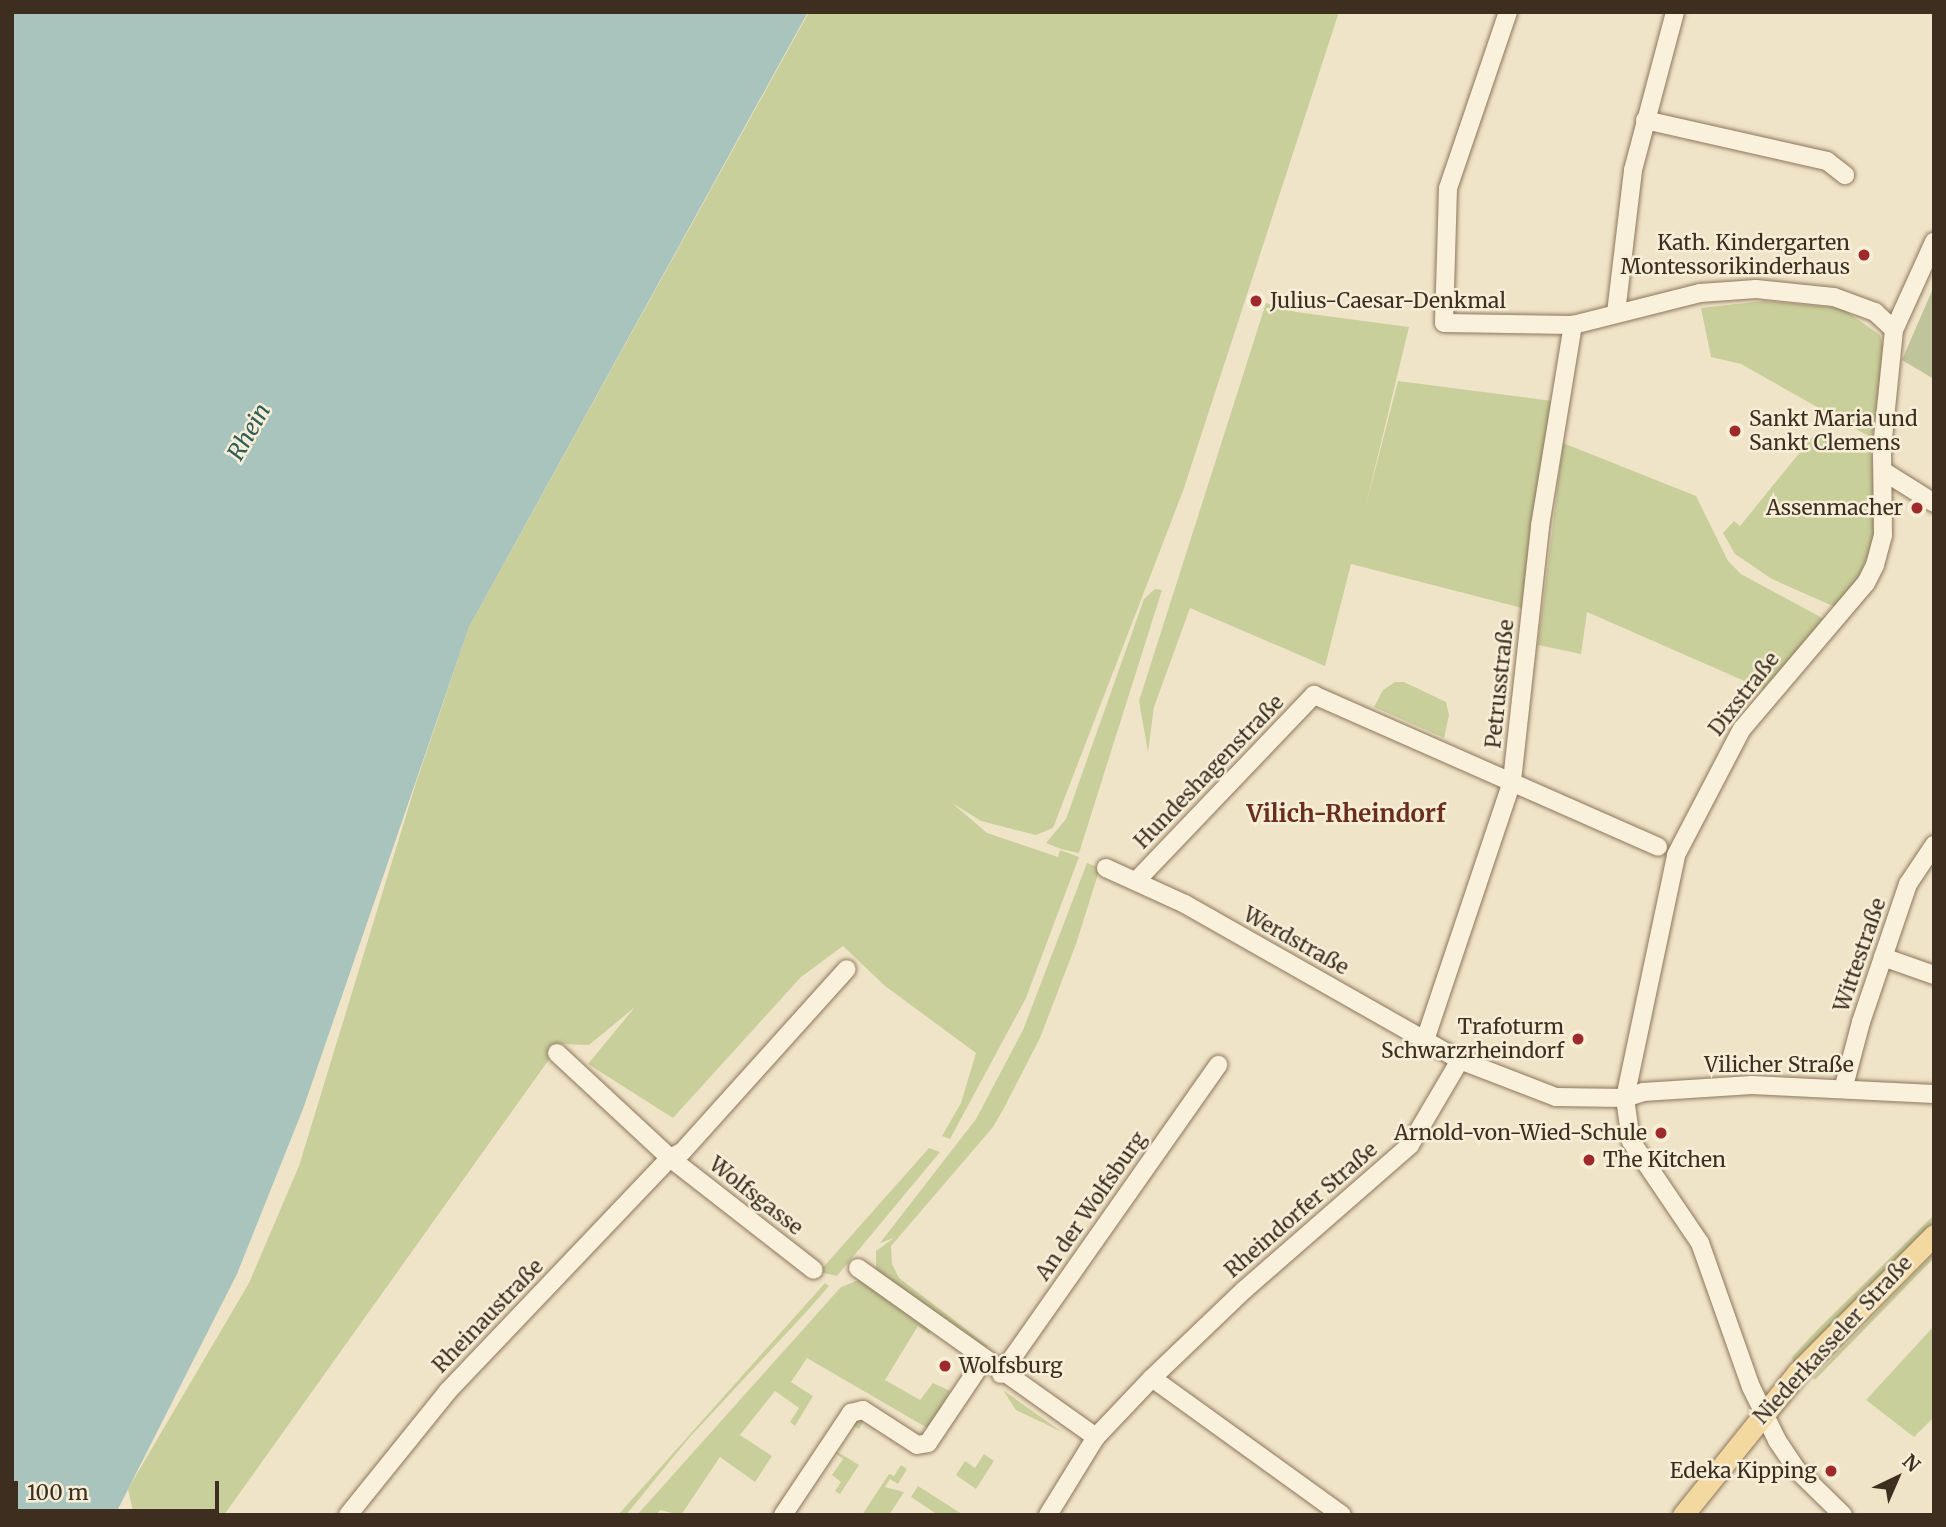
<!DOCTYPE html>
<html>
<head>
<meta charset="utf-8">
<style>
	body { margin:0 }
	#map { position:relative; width:1946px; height:1527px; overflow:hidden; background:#f0e4c8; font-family:Merriweather,serif }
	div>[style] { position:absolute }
	.green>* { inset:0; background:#c9cf9b }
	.cemetery>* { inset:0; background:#bfc49a }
	.water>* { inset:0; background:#a9c4bc }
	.roads { filter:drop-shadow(0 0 2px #8d765c) drop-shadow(0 0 2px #8d765c) }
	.minor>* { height:18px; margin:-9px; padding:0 9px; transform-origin:9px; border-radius:9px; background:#faf1dc }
	.major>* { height:21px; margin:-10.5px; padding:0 10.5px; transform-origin:10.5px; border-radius:10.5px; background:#f3d9a0 }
	.dots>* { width:19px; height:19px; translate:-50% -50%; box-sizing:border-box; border:4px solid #f7eed8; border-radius:50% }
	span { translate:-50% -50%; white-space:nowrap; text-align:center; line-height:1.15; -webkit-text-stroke:5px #f7eed8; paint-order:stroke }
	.poi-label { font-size:21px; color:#3d2e20 }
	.right { translate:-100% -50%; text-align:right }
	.left { translate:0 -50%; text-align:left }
	.street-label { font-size:21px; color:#3d2e20 }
	.water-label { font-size:23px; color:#2f5d5a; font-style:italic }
	.quarter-label { font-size:24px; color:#6b2e1e; font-weight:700 }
	.frame { position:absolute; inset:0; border:14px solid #3d2e20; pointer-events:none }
	.north { position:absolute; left:1862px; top:1443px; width:70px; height:70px; -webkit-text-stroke:5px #f7eed8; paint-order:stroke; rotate:44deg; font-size:19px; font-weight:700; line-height:28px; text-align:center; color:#3d2e20 }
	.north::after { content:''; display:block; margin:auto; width:24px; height:32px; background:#3d2e20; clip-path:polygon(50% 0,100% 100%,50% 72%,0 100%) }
	.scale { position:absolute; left:14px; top:1481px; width:205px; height:32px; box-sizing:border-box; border:4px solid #3d2e20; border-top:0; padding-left:9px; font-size:21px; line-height:24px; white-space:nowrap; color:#3d2e20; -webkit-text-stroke:5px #f7eed8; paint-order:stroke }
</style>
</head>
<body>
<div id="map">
	<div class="green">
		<div style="clip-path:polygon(809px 12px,1339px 12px,1183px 491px,1053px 828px,1036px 835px,981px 821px,952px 803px,987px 833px,1058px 857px,1060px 850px,1079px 857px,1026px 998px,950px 1139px,942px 1136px,961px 1103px,976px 1053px,885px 986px,843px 946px,801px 977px,673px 1118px,588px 1064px,635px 1007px,589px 1045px,560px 1044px,224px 1515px,134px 1515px,128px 1489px,249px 1283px,299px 1166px,416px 783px,469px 627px)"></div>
		<div style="clip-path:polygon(1765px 301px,1841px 308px,1880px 335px,1884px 348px,1872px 438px,1741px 364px,1711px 357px,1701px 308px)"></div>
		<div style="clip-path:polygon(1266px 303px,1296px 312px,1409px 327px,1365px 509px,1398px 381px,1552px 401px,1526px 609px,1351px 564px,1325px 666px,1190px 608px,1154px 707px,1148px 752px,1139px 701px)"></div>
		<div style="clip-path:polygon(1814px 435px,1871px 450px,1878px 532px,1858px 580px,1835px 607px,1772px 579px,1735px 554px,1723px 533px,1734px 521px,1740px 526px)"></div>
		<div style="clip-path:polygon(1563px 443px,1696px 496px,1728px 561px,1741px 574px,1824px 619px,1765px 690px,1587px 612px,1581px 654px,1538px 645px)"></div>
		<div style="clip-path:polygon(1155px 589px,1162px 590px,1079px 853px,1061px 849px,1046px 843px,1066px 819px,1144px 599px)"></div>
		<div style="clip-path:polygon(1395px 682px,1404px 682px,1446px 702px,1449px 715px,1444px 738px,1374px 707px,1383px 690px)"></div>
		<div style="clip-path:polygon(1087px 863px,1100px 868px,1076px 944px,1040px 1038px,1004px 1108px,993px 1127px,891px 1246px,892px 1264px,899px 1278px,988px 1346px,983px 1354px,876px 1274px,876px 1251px,894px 1238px,880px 1243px,976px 1119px,1023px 1030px)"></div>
		<div style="clip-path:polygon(929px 1148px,940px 1152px,837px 1276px,819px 1272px)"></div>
		<div style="clip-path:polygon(1934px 1215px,1934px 1222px,1793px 1362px,1792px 1357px,1817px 1330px)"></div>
		<div style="clip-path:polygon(1934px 1253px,1934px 1258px,1815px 1380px,1813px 1378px)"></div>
		<div style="clip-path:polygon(861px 1279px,932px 1328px,929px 1334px,918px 1326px,885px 1380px,920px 1400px,933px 1383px,950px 1391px,929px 1429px,807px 1358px,791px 1382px,813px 1396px,795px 1426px,790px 1422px,799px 1408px,775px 1391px,740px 1435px,772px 1456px,755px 1482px,720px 1457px,681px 1515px,660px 1510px,656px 1515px,637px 1515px,841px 1287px)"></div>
		<div style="clip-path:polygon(825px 1283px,829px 1286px,807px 1311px,688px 1439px,626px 1515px,618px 1515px)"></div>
		<div style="clip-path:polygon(1934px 1326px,1934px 1417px,1914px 1437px,1866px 1400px)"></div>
		<div style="clip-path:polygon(1003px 1390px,1007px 1393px,1062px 1432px,1016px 1410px)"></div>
		<div style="clip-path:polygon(852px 1419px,865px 1419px,859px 1429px,852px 1425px,836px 1451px,859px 1465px,840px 1494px,835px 1491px,841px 1482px,832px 1475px,843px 1459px,831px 1450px)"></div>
		<div style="clip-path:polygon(984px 1454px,994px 1461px,976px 1489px,956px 1475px,965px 1461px,975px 1468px)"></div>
		<div style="clip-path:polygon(901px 1465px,907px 1469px,898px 1484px,890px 1479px,885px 1487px,904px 1492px,889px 1515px,862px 1515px,889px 1474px,894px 1476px)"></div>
		<div style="clip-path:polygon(918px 1486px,962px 1514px,962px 1515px,938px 1515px,911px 1497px)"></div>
	</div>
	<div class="cemetery">
		<div style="clip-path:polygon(1934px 286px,1934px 379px,1902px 360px)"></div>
	</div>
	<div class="water">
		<div style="clip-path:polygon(12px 12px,808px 12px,469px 627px,303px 1109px,237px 1274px,115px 1515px,12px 1515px)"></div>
	</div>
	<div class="roads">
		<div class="minor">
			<div style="left:1508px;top:12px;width:186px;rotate:108.8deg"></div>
			<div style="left:1448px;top:188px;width:135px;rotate:91.7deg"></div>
			<div style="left:1444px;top:323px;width:129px;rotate:0.9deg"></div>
			<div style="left:1573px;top:325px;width:131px;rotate:-14.1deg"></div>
			<div style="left:1700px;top:293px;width:56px;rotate:-4.1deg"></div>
			<div style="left:1756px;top:289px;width:78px;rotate:5.9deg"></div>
			<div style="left:1834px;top:297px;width:44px;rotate:20.1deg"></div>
			<div style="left:1875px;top:312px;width:26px;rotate:43deg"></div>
			<div style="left:1645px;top:120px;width:187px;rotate:12.7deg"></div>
			<div style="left:1827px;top:161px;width:23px;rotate:38deg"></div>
			<div style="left:1616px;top:313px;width:144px;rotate:-83.2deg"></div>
			<div style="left:1633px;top:170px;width:163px;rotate:-75.1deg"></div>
			<div style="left:1883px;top:471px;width:60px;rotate:32.1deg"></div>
			<div style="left:1106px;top:868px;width:87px;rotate:24.5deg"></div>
			<div style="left:1185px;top:904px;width:316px;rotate:29.6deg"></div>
			<div style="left:1460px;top:1060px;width:103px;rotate:21.1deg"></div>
			<div style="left:1556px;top:1097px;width:69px;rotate:0.8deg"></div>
			<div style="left:1625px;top:1098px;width:19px;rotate:-18deg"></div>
			<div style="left:1643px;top:1092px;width:109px;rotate:-3.7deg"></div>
			<div style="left:1752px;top:1085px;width:182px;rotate:2.8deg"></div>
			<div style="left:1138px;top:879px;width:255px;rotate:-46.3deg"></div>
			<div style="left:1314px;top:695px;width:376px;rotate:23.8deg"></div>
			<div style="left:1883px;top:957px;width:54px;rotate:19.4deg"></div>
			<div style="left:1426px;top:1037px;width:270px;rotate:-71.4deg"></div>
			<div style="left:1512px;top:781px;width:257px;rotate:-83.7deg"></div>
			<div style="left:1540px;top:526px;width:204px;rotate:-80.7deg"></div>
			<div style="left:557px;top:1053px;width:154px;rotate:42.9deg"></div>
			<div style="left:670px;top:1158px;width:182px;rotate:37.9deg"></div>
			<div style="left:1844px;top:1086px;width:66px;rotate:-75.1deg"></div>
			<div style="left:1861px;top:1022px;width:146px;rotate:-71.2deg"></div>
			<div style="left:1908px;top:884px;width:47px;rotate:-56.3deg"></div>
			<div style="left:858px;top:1268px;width:292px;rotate:35.4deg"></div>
			<div style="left:1001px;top:1374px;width:378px;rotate:-54.9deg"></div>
			<div style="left:1152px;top:1378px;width:234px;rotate:35.8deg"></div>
			<div style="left:348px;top:1515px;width:159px;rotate:-51.1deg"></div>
			<div style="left:448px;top:1391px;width:322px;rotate:-46.4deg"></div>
			<div style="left:670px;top:1158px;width:13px;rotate:-27deg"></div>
			<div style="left:682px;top:1152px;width:246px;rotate:-48deg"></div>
			<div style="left:783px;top:1515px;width:123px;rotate:-56.3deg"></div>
			<div style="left:851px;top:1413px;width:12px;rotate:-14deg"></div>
			<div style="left:863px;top:1410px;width:64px;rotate:32.9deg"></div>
			<div style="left:917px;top:1445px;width:11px;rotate:-10deg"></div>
			<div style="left:928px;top:1443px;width:99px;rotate:-56.1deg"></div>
			<div style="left:1048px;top:1515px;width:92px;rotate:-58.4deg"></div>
			<div style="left:1096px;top:1437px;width:81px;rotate:-46.5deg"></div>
			<div style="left:1152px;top:1378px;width:127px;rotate:-43.7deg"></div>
			<div style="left:1244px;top:1290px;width:220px;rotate:-41.1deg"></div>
			<div style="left:1410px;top:1145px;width:99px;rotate:-59.5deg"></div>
			<div style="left:1843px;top:1515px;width:64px;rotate:-135.6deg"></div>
			<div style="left:1797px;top:1470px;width:36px;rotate:-124deg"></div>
			<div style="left:1777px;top:1440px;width:59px;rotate:-116.1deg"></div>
			<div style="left:1751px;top:1387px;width:153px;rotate:-109.5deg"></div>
			<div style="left:1700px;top:1243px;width:123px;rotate:-124.1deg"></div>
			<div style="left:1631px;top:1141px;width:43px;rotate:-97.9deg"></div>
			<div style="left:1625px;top:1098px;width:248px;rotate:-78.1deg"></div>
			<div style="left:1676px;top:855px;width:142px;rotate:-62.4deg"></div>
			<div style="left:1742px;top:729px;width:192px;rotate:-49.7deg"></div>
			<div style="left:1866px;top:583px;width:20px;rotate:-63deg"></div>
			<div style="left:1875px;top:565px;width:31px;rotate:-75deg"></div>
			<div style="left:1883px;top:535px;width:87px;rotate:-90.7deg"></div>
			<div style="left:1882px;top:448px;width:119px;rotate:-84.2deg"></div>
			<div style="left:1894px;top:330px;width:97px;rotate:-65.6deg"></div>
		</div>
		<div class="major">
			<div style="left:1683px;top:1515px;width:184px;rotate:-51.2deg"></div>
			<div style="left:1798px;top:1372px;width:193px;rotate:-45.2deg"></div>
		</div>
	</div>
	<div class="dots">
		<div style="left:1864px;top:255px;background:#9e2a2b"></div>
		<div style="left:1256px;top:301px;background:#9e2a2b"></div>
		<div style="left:1735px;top:431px;background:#9e2a2b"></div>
		<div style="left:1917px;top:508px;background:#9e2a2b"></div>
		<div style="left:1578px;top:1039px;background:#9e2a2b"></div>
		<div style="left:1661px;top:1133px;background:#9e2a2b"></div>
		<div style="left:1589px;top:1160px;background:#9e2a2b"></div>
		<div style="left:945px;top:1366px;background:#9e2a2b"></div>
		<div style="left:1831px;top:1471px;background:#9e2a2b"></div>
	</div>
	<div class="poi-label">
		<span class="right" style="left:1850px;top:255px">Kath. Kindergarten<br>Montessorikinderhaus</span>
		<span class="left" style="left:1270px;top:301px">Julius-Caesar-Denkmal</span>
		<span class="left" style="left:1749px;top:431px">Sankt Maria und<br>Sankt Clemens</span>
		<span class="right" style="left:1903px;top:508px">Assenmacher</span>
		<span class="right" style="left:1564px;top:1039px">Trafoturm<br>Schwarzrheindorf</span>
		<span class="right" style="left:1647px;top:1133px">Arnold-von-Wied-Schule</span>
		<span class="left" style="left:1603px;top:1160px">The Kitchen</span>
		<span class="left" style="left:959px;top:1366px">Wolfsburg</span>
		<span class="right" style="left:1817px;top:1471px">Edeka Kipping</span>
	</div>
	<div class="street-label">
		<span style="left:1500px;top:684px;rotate:-84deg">Petrusstraße</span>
		<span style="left:1744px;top:694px;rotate:-52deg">Dixstraße</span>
		<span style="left:1209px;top:772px;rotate:-46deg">Hundeshagenstraße</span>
		<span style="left:1296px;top:941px;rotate:29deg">Werdstraße</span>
		<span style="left:1860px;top:955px;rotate:-71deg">Wittestraße</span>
		<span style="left:1779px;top:1065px">Vilicher Straße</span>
		<span style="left:756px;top:1196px;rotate:38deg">Wolfsgasse</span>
		<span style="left:1091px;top:1206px;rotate:-55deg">An der Wolfsburg</span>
		<span style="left:1301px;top:1210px;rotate:-41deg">Rheindorfer Straße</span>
		<span style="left:488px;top:1316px;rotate:-46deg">Rheinaustraße</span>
		<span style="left:1833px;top:1340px;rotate:-47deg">Niederkasseler Straße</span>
	</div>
	<div class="water-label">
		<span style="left:249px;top:432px;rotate:-60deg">Rhein</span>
	</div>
	<div class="quarter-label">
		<span style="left:1346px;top:814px">Vilich-Rheindorf</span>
	</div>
	<div class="frame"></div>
	<div class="north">N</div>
	<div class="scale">100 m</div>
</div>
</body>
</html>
